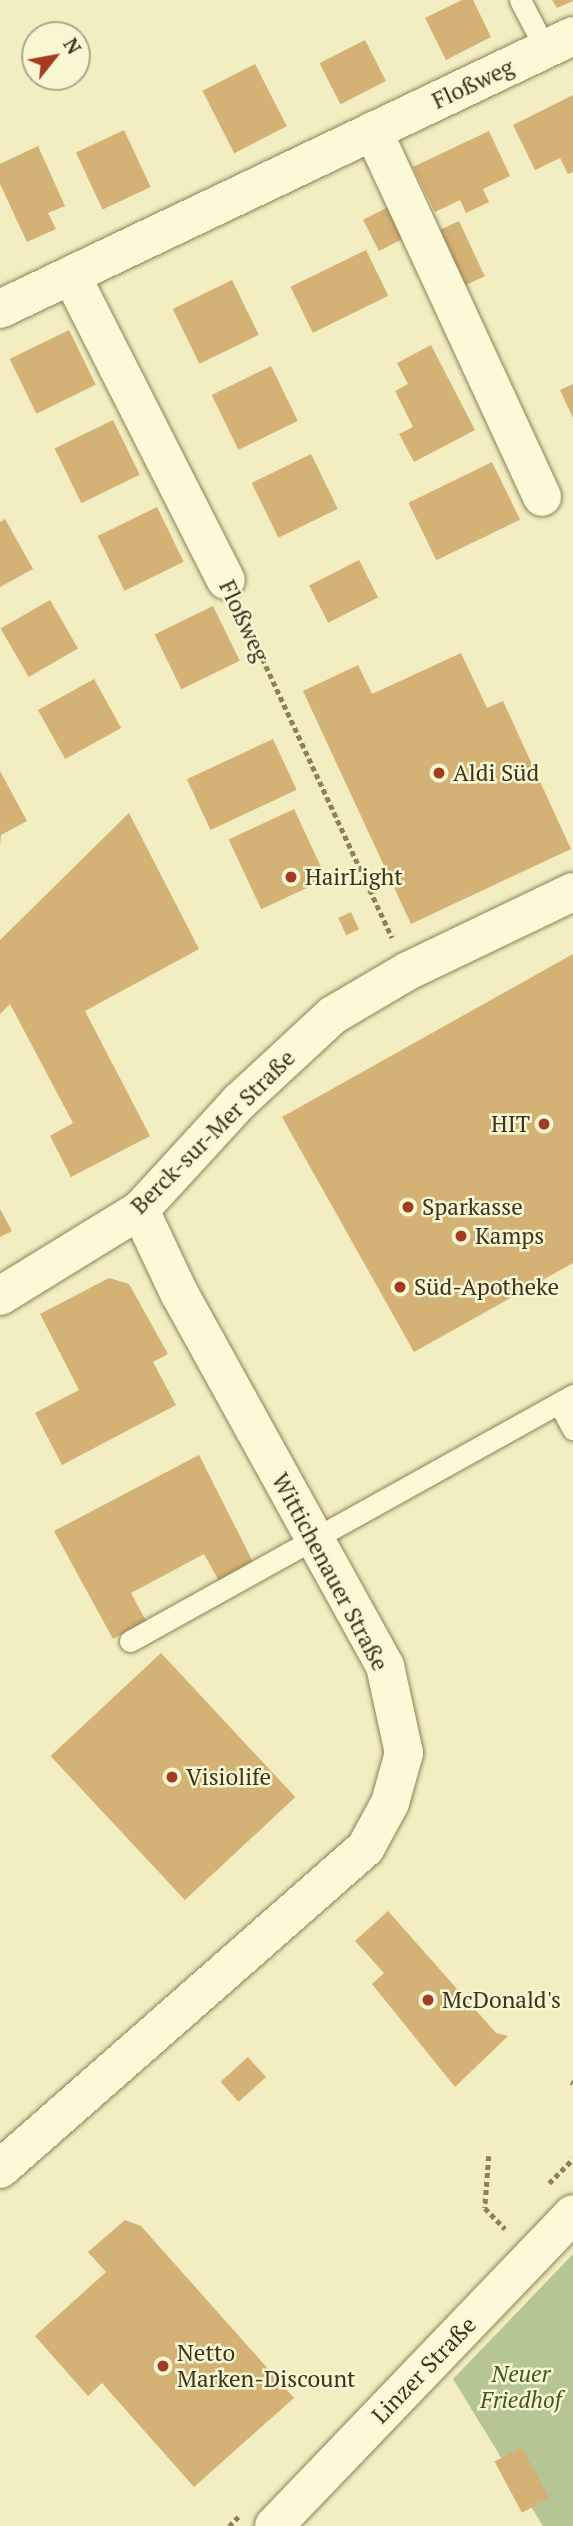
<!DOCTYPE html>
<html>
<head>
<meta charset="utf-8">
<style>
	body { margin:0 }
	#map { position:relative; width:573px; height:2526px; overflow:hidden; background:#f2eec2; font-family:"PT Serif",serif }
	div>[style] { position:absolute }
	.cemetery>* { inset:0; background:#b5c694 }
	.building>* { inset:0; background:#d4b174; transform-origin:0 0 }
	.path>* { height:4.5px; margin-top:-2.25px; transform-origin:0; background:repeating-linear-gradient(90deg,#8e8057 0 5px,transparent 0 8.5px) }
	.roads { filter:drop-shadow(0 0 2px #8e8057) drop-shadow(0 0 2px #8e8057) }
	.lane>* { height:21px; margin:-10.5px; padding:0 10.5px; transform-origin:10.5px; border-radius:10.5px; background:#fcf9d6 }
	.street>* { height:38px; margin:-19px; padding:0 19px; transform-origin:19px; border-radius:19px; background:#fcf9d6 }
	.dots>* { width:19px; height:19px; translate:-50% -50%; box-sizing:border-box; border:4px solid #f9f6d2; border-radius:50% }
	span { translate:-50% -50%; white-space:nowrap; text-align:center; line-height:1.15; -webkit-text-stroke:5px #f9f6d2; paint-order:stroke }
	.street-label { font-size:23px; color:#3c331d }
	.poi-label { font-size:23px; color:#3c331d }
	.left { translate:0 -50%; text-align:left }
	.right { translate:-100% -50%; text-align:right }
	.park-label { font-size:23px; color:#405b21; font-style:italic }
	.north { position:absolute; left:21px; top:21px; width:70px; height:70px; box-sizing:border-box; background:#f9f6d2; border:2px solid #ada88a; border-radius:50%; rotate:59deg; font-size:19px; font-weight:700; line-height:28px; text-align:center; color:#3c331d }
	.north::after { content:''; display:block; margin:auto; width:24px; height:32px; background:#a33c21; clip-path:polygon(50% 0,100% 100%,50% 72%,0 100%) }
</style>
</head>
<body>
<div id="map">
	<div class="cemetery">
		<div style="clip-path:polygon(573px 2254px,573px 2526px,543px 2526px,453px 2379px)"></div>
	</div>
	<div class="building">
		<div style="clip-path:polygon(462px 0,473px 0,491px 37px,446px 60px,425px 18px)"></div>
		<div style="clip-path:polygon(552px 0,573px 0,573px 1px,557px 8px)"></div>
		<div style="left:365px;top:40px;width:46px;height:51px;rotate:63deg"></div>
		<div style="left:255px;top:64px;width:70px;height:59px;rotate:63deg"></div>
		<div style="clip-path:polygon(573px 95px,573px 172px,568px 174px,560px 158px,535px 170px,513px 125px)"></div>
		<div style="left:124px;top:130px;width:63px;height:53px;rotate:65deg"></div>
		<div style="clip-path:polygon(489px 131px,510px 176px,483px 189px,489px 202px,466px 213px,460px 200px,435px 212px,413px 167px)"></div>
		<div style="clip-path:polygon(38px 146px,65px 206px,48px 213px,56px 229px,27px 242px,0 184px,0 164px)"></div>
		<div style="left:396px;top:203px;width:35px;height:37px;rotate:63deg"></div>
		<div style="left:459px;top:221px;width:61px;height:29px;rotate:65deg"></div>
		<div style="left:366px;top:250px;width:51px;height:84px;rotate:64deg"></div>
		<div style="left:232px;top:280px;width:61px;height:66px;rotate:64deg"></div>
		<div style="left:69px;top:330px;width:61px;height:66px;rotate:64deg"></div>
		<div style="clip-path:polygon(431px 345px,475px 430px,414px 462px,399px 434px,413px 427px,395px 391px,408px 384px,397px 363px)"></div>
		<div style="left:271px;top:366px;width:61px;height:66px;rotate:64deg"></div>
		<div style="clip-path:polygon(573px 384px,573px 418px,560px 390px)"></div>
		<div style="left:113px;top:420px;width:61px;height:65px;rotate:64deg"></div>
		<div style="left:311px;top:454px;width:61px;height:66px;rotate:64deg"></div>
		<div style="left:492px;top:462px;width:64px;height:93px;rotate:64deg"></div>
		<div style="left:157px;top:507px;width:61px;height:66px;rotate:64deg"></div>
		<div style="clip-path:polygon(5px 519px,33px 569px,0 587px,0 522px)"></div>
		<div style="left:359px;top:560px;width:42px;height:56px;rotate:63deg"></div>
		<div style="left:50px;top:600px;width:56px;height:57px;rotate:60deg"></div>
		<div style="left:213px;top:606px;width:61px;height:65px;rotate:64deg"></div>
		<div style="clip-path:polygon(461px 653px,487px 708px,503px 701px,571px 849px,411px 924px,303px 691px,358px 665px,372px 694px)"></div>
		<div style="left:94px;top:679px;width:56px;height:64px;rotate:61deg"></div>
		<div style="left:273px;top:739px;width:56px;height:95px;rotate:65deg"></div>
		<div style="clip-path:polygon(0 771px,27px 821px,1px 835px,0 845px)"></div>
		<div style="left:294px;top:809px;width:77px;height:72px;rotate:65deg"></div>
		<div style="clip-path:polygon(129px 813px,199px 949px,85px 1011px,150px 1136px,71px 1177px,50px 1136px,73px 1123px,10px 1004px,0 1014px,0 940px)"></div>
		<div style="left:351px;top:912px;width:19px;height:14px;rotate:65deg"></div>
		<div style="clip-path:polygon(573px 954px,573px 1263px,414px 1352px,282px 1117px)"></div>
		<div style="clip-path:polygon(0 1209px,12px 1231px,0 1237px)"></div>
		<div style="clip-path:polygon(109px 1278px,129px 1284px,168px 1354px,153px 1362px,176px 1405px,62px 1465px,35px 1413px,79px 1390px,40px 1314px)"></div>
		<div style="clip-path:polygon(199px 1455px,253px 1562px,219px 1581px,204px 1554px,131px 1593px,146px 1621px,113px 1639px,54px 1531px)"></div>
		<div style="left:161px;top:1653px;width:197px;height:151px;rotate:47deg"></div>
		<div style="clip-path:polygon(388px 1911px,496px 2033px,508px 2036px,455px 2087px,372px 1984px,384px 1973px,355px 1941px)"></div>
		<div style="left:248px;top:2057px;width:27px;height:37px;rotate:48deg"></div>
		<div style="clip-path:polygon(125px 2220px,141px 2226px,294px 2398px,194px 2487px,102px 2383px,88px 2396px,35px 2336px,106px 2272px,88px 2252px)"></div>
		<div style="left:522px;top:2447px;width:58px;height:31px;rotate:62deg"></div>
	</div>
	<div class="path">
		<div style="left:241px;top:612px;width:359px;rotate:65.1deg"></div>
		<div style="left:571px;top:2082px;width:2px;rotate:27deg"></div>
		<div style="left:489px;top:2156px;width:52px;rotate:94.4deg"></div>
		<div style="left:485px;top:2208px;width:29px;rotate:46deg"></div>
		<div style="left:549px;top:2183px;width:34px;rotate:-45deg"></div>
		<div style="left:229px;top:2526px;width:13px;rotate:-45deg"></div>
	</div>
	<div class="roads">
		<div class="lane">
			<div style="left:520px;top:0;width:56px;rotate:62.5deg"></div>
			<div style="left:559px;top:1403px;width:30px;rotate:62deg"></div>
			<div style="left:130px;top:1641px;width:507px;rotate:-29.04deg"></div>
		</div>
		<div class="street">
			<div style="left:373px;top:131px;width:403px;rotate:65.2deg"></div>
			<div style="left:71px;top:275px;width:342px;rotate:63.1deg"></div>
			<div style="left:0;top:309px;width:635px;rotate:-25.47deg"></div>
			<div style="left:0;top:1296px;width:164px;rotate:-31.6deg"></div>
			<div style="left:140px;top:1210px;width:147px;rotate:-47.5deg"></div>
			<div style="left:239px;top:1102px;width:128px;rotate:-42.8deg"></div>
			<div style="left:333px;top:1015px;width:87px;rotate:-30.4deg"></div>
			<div style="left:408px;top:971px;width:183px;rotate:-25.6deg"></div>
			<div style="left:0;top:2169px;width:487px;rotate:-41.3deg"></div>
			<div style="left:366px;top:1847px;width:50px;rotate:-61.4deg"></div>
			<div style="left:390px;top:1803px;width:52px;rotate:-74.4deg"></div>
			<div style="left:404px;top:1753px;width:89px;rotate:-102.3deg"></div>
			<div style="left:385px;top:1666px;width:426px;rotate:-118.9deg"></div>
			<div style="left:179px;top:1293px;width:92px;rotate:-115.2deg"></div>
			<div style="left:274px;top:2526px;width:432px;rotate:-46.2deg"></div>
		</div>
	</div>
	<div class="dots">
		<div style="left:439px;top:773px;background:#a33c21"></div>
		<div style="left:291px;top:877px;background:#a33c21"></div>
		<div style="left:544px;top:1124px;background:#a33c21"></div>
		<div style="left:408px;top:1207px;background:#a33c21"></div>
		<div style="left:461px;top:1236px;background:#a33c21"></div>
		<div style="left:400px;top:1287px;background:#a33c21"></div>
		<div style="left:172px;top:1777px;background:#a33c21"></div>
		<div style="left:428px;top:2000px;background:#a33c21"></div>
		<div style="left:163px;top:2366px;background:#a33c21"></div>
	</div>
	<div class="street-label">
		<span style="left:473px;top:84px;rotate:-25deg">Floßweg</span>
		<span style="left:244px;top:621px;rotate:65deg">Floßweg</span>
		<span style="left:213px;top:1132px;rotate:-45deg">Berck-sur-Mer Straße</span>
		<span style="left:330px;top:1572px;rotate:62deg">Wittichenauer Straße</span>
		<span style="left:424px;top:2370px;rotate:-46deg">Linzer Straße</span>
	</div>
	<div class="poi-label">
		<span class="left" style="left:453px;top:773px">Aldi Süd</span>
		<span class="left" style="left:305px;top:877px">HairLight</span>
		<span class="right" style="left:530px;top:1124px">HIT</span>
		<span class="left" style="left:422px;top:1207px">Sparkasse</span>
		<span class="left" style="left:475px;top:1236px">Kamps</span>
		<span class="left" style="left:414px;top:1287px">Süd-Apotheke</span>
		<span class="left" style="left:186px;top:1777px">Visiolife</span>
		<span class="left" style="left:442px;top:2000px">McDonald's</span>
		<span class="left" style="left:177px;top:2366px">Netto<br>Marken-Discount</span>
	</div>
	<div class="park-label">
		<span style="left:521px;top:2387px">Neuer<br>Friedhof</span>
	</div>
	<div class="north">N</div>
</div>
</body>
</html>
